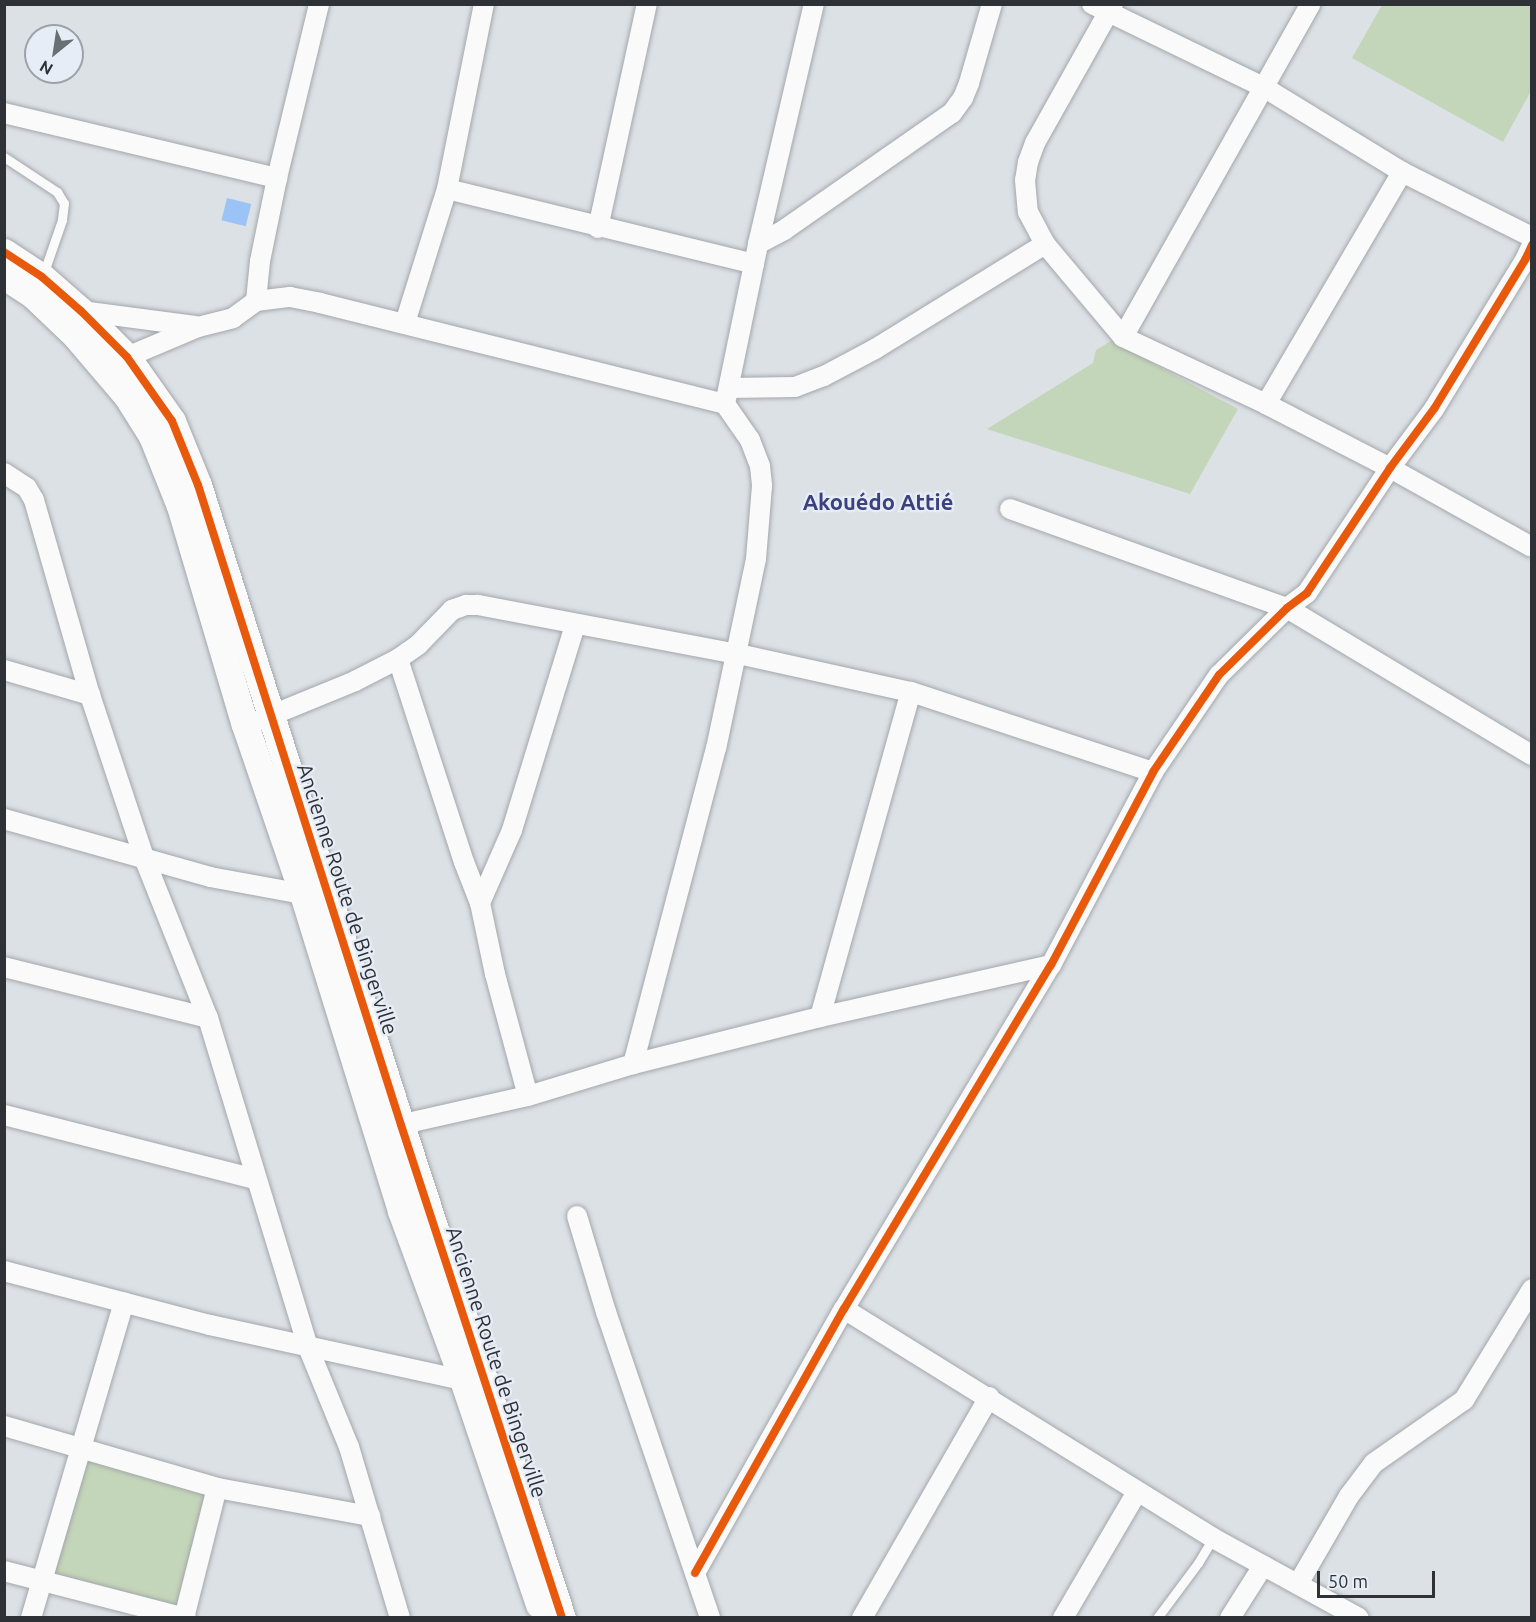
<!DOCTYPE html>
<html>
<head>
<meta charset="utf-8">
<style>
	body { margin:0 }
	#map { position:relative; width:1536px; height:1622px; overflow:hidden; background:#dce1e6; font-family:Ubuntu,sans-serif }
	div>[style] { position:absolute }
	.green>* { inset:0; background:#c4d6b9; transform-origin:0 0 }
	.water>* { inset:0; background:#9cc3f5; transform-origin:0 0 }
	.roads { filter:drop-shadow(0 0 2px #a3a7ab) drop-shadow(0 0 2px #a3a7ab) }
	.lane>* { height:9px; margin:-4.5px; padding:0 4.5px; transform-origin:4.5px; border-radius:4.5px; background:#fafafb }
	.street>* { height:20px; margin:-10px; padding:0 10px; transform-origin:10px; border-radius:10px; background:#fafafb }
	.secondary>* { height:27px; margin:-13.5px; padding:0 13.5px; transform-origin:13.5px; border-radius:13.5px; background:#fafafb }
	.cycleway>* { height:8px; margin:-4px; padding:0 4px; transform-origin:4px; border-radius:4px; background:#e8590c }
	span { translate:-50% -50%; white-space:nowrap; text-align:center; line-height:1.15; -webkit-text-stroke:4.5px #e7edf7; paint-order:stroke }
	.street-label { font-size:21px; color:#2e3135 }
	.neighbourhood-label { font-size:22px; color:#3c407d; font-weight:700 }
	.frame { position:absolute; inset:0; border:6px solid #2e3135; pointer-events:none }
	.north { position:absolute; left:24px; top:24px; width:60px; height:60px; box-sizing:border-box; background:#e7edf7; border:2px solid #9da2a9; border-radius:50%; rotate:210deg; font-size:16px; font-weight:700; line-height:24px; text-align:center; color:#2e3135 }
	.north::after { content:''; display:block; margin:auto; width:21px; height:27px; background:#6b6f73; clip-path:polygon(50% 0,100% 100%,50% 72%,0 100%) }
	.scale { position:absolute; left:1317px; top:1571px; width:118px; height:27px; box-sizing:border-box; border:3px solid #2e3135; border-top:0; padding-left:8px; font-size:18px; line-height:21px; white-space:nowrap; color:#2e3135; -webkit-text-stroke:4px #e7edf7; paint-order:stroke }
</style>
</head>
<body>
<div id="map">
	<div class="green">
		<div style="clip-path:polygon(1382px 5px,1531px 5px,1531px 91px,1503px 142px,1352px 58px)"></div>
		<div style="clip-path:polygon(1111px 341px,1238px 409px,1190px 494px,987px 429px,1093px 363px,1096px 350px)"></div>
		<div style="left:84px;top:1456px;width:131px;height:126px;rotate:16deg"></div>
	</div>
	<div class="water">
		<div style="left:227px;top:198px;width:25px;height:23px;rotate:14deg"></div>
	</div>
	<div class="roads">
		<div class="lane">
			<div style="left:4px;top:157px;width:64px;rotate:33.4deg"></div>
			<div style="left:57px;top:192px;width:13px;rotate:58deg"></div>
			<div style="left:64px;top:203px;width:17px;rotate:97deg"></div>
			<div style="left:62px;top:220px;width:58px;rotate:109.1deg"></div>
			<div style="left:1157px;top:1618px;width:69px;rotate:-53.3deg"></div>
			<div style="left:1198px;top:1563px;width:29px;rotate:-59deg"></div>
		</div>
		<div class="street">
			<div style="left:1092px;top:4px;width:192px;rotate:25.9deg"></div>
			<div style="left:1265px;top:88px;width:161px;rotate:31.5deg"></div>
			<div style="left:1402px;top:172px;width:145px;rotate:26.6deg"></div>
			<div style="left:1113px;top:4px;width:159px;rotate:119.3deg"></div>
			<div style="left:1035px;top:143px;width:20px;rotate:110deg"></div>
			<div style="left:1028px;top:162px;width:18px;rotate:99deg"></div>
			<div style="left:1025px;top:180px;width:32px;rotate:85deg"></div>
			<div style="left:1028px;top:212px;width:36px;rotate:62deg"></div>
			<div style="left:1045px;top:244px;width:121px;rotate:50deg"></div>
			<div style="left:1123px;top:337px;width:158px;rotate:25.1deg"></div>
			<div style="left:1266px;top:404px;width:140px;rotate:27.3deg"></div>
			<div style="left:1390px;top:468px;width:162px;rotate:29.1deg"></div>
			<div style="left:4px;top:113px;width:281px;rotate:13.4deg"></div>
			<div style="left:447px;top:189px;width:316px;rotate:13.7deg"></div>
			<div style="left:598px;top:228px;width:229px;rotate:-77.7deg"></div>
			<div style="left:758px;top:244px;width:30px;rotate:-28deg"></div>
			<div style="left:784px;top:230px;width:205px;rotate:-34.9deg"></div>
			<div style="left:952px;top:113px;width:19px;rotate:-54deg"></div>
			<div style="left:963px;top:98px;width:16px;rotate:-68deg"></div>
			<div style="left:969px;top:83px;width:82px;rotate:-73.8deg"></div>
			<div style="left:256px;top:301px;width:34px;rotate:-7deg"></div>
			<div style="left:290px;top:297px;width:31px;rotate:11deg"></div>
			<div style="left:320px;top:303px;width:417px;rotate:14deg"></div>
			<div style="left:725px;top:404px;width:44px;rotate:55.2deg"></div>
			<div style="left:750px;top:440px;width:28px;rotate:69deg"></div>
			<div style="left:760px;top:466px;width:20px;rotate:84deg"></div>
			<div style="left:762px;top:486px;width:73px;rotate:94.7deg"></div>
			<div style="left:756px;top:559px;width:193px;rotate:101.9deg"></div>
			<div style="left:716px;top:748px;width:327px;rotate:104.7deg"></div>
			<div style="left:81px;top:311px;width:115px;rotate:7.5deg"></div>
			<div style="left:405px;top:323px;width:140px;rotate:-72.6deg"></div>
			<div style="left:447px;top:189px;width:189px;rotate:-78.7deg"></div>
			<div style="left:1123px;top:337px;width:382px;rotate:-60.6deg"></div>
			<div style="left:127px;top:357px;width:77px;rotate:-22.9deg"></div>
			<div style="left:198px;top:327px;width:36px;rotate:-14deg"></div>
			<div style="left:233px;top:318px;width:29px;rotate:-36deg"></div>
			<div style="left:256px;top:301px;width:40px;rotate:-84.3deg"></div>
			<div style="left:260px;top:261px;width:85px;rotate:-78.4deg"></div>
			<div style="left:277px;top:178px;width:179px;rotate:-76.4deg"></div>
			<div style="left:729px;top:388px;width:66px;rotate:-0.9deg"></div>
			<div style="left:795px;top:387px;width:31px;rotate:-21deg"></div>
			<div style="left:824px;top:376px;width:58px;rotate:-27.9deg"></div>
			<div style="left:875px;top:349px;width:200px;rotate:-31.7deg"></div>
			<div style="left:725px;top:404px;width:163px;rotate:-78.3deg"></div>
			<div style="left:758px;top:244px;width:246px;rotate:-76.9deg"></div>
			<div style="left:1266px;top:404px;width:269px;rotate:-59.6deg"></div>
			<div style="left:4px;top:473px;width:27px;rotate:33deg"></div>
			<div style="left:27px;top:488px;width:14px;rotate:60deg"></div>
			<div style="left:34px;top:500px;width:203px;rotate:74deg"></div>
			<div style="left:90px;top:695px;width:174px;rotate:71.6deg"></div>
			<div style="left:145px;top:860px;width:170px;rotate:68.3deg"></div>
			<div style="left:208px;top:1018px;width:344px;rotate:73.1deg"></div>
			<div style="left:308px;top:1347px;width:108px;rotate:67.7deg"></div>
			<div style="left:349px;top:1447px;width:178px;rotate:73.4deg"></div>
			<div style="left:1010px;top:509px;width:294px;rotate:19.7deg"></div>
			<div style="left:1287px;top:608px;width:286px;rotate:31deg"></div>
			<div style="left:398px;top:659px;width:213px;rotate:72deg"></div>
			<div style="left:464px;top:862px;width:44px;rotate:68.7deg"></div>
			<div style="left:480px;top:903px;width:73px;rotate:78.1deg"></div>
			<div style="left:495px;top:974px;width:126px;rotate:74.9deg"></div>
			<div style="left:4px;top:670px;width:90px;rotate:16.2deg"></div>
			<div style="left:260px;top:720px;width:103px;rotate:-22.3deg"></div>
			<div style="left:355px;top:681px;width:48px;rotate:-27.1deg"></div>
			<div style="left:398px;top:659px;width:24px;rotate:-35deg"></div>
			<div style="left:418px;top:645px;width:49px;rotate:-45.8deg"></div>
			<div style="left:452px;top:610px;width:15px;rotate:-20deg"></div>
			<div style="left:466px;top:605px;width:12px"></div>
			<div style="left:478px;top:605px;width:265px;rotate:10.7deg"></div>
			<div style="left:738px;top:654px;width:177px;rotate:12.4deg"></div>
			<div style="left:911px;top:692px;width:255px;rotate:18.3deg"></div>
			<div style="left:4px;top:819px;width:214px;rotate:15.7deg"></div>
			<div style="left:210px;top:877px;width:95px;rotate:10.4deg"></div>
			<div style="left:480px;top:903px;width:80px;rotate:-66.3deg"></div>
			<div style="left:512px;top:830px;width:214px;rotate:-72.9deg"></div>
			<div style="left:4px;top:967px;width:210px;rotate:14deg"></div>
			<div style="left:820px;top:1017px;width:337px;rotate:-74.4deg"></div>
			<div style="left:4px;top:1115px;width:260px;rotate:14.3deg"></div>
			<div style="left:390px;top:1127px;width:141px;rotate:-12.7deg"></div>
			<div style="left:528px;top:1096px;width:110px;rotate:-16.9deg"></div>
			<div style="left:633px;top:1064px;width:193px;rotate:-14.1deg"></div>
			<div style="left:820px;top:1017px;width:237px;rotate:-12.7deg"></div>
			<div style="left:577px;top:1216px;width:100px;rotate:73.2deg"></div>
			<div style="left:606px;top:1312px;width:323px;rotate:71.2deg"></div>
			<div style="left:4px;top:1271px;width:213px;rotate:14.7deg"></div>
			<div style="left:210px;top:1325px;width:268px;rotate:12.3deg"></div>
			<div style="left:844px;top:1309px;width:434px;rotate:31.8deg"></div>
			<div style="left:1213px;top:1538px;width:166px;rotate:28.7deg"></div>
			<div style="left:4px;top:1426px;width:222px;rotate:16.2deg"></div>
			<div style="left:217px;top:1488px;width:156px;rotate:10.4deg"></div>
			<div style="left:4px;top:1571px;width:188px;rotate:14.5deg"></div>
			<div style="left:695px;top:1573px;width:303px;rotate:-60.6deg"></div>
			<div style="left:844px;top:1309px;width:401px;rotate:-59deg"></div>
			<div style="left:1051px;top:965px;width:218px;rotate:-62.1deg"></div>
			<div style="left:1153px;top:772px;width:117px;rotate:-55.8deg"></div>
			<div style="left:1219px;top:675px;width:95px;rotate:-44.6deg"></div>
			<div style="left:1287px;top:608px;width:25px;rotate:-37deg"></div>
			<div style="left:1307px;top:593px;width:150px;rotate:-56.4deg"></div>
			<div style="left:1390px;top:468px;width:74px;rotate:-53.3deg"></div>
			<div style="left:1434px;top:409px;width:175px;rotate:-58.6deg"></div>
			<div style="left:1525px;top:260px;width:17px;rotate:-65deg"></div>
			<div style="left:1298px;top:1584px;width:102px;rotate:-59.9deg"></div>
			<div style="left:1349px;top:1496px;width:41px;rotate:-52.9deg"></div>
			<div style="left:1374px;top:1463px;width:110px;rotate:-35deg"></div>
			<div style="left:1464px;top:1400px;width:130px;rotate:-58.5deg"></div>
			<div style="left:31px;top:1618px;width:329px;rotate:-73.6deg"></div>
			<div style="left:184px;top:1618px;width:134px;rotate:-75.8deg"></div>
			<div style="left:862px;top:1618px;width:255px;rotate:-60.1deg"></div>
			<div style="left:1063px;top:1618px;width:146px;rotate:-59.6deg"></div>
			<div style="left:1230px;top:1618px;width:62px;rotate:-57.6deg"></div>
		</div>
		<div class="secondary">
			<div style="left:4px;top:252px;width:45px;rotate:33.3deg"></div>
			<div style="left:42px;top:277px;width:52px;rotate:41.1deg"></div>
			<div style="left:81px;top:311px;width:65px;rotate:45deg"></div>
			<div style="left:127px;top:357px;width:78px;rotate:54.9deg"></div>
			<div style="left:172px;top:421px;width:69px;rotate:67.9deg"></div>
			<div style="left:198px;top:485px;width:671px;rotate:72.4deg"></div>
			<div style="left:401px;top:1125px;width:519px;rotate:71.91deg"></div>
			<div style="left:4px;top:276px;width:33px;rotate:33deg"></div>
			<div style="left:32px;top:294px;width:59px;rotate:43.6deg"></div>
			<div style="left:75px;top:335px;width:80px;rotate:49.6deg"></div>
			<div style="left:127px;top:396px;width:47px;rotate:58deg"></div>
			<div style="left:152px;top:436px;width:75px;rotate:68.2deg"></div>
			<div style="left:180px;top:506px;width:228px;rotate:73.5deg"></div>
			<div style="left:245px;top:725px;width:179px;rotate:71.1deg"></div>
			<div style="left:303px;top:894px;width:332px;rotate:72.8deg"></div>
			<div style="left:401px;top:1211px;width:180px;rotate:69.9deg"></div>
			<div style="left:463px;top:1380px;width:237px;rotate:71.3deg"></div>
		</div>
	</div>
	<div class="cycleway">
		<div style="left:4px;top:252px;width:45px;rotate:33.3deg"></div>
		<div style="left:42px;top:277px;width:52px;rotate:41.1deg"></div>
		<div style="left:81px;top:311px;width:65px;rotate:45deg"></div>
		<div style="left:127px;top:357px;width:78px;rotate:54.9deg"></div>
		<div style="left:172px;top:421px;width:69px;rotate:67.9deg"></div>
		<div style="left:198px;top:485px;width:671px;rotate:72.4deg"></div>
		<div style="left:401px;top:1125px;width:519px;rotate:71.91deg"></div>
		<div style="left:695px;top:1573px;width:303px;rotate:-60.6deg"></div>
		<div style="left:844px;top:1309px;width:401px;rotate:-59deg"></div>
		<div style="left:1051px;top:965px;width:218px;rotate:-62.1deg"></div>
		<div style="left:1153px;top:772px;width:117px;rotate:-55.8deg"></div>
		<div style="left:1219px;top:675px;width:95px;rotate:-44.6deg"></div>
		<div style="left:1287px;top:608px;width:25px;rotate:-37deg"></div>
		<div style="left:1307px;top:593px;width:150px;rotate:-56.4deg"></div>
		<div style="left:1390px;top:468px;width:74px;rotate:-53.3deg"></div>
		<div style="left:1434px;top:409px;width:175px;rotate:-58.6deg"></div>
		<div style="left:1525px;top:260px;width:17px;rotate:-65deg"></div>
	</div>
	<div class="street-label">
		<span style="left:348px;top:899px;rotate:72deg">Ancienne Route de Bingerville</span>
		<span style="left:497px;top:1362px;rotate:72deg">Ancienne Route de Bingerville</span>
	</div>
	<div class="neighbourhood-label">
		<span style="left:878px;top:502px">Akouédo Attié</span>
	</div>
	<div class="frame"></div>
	<div class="north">N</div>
	<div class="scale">50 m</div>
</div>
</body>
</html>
